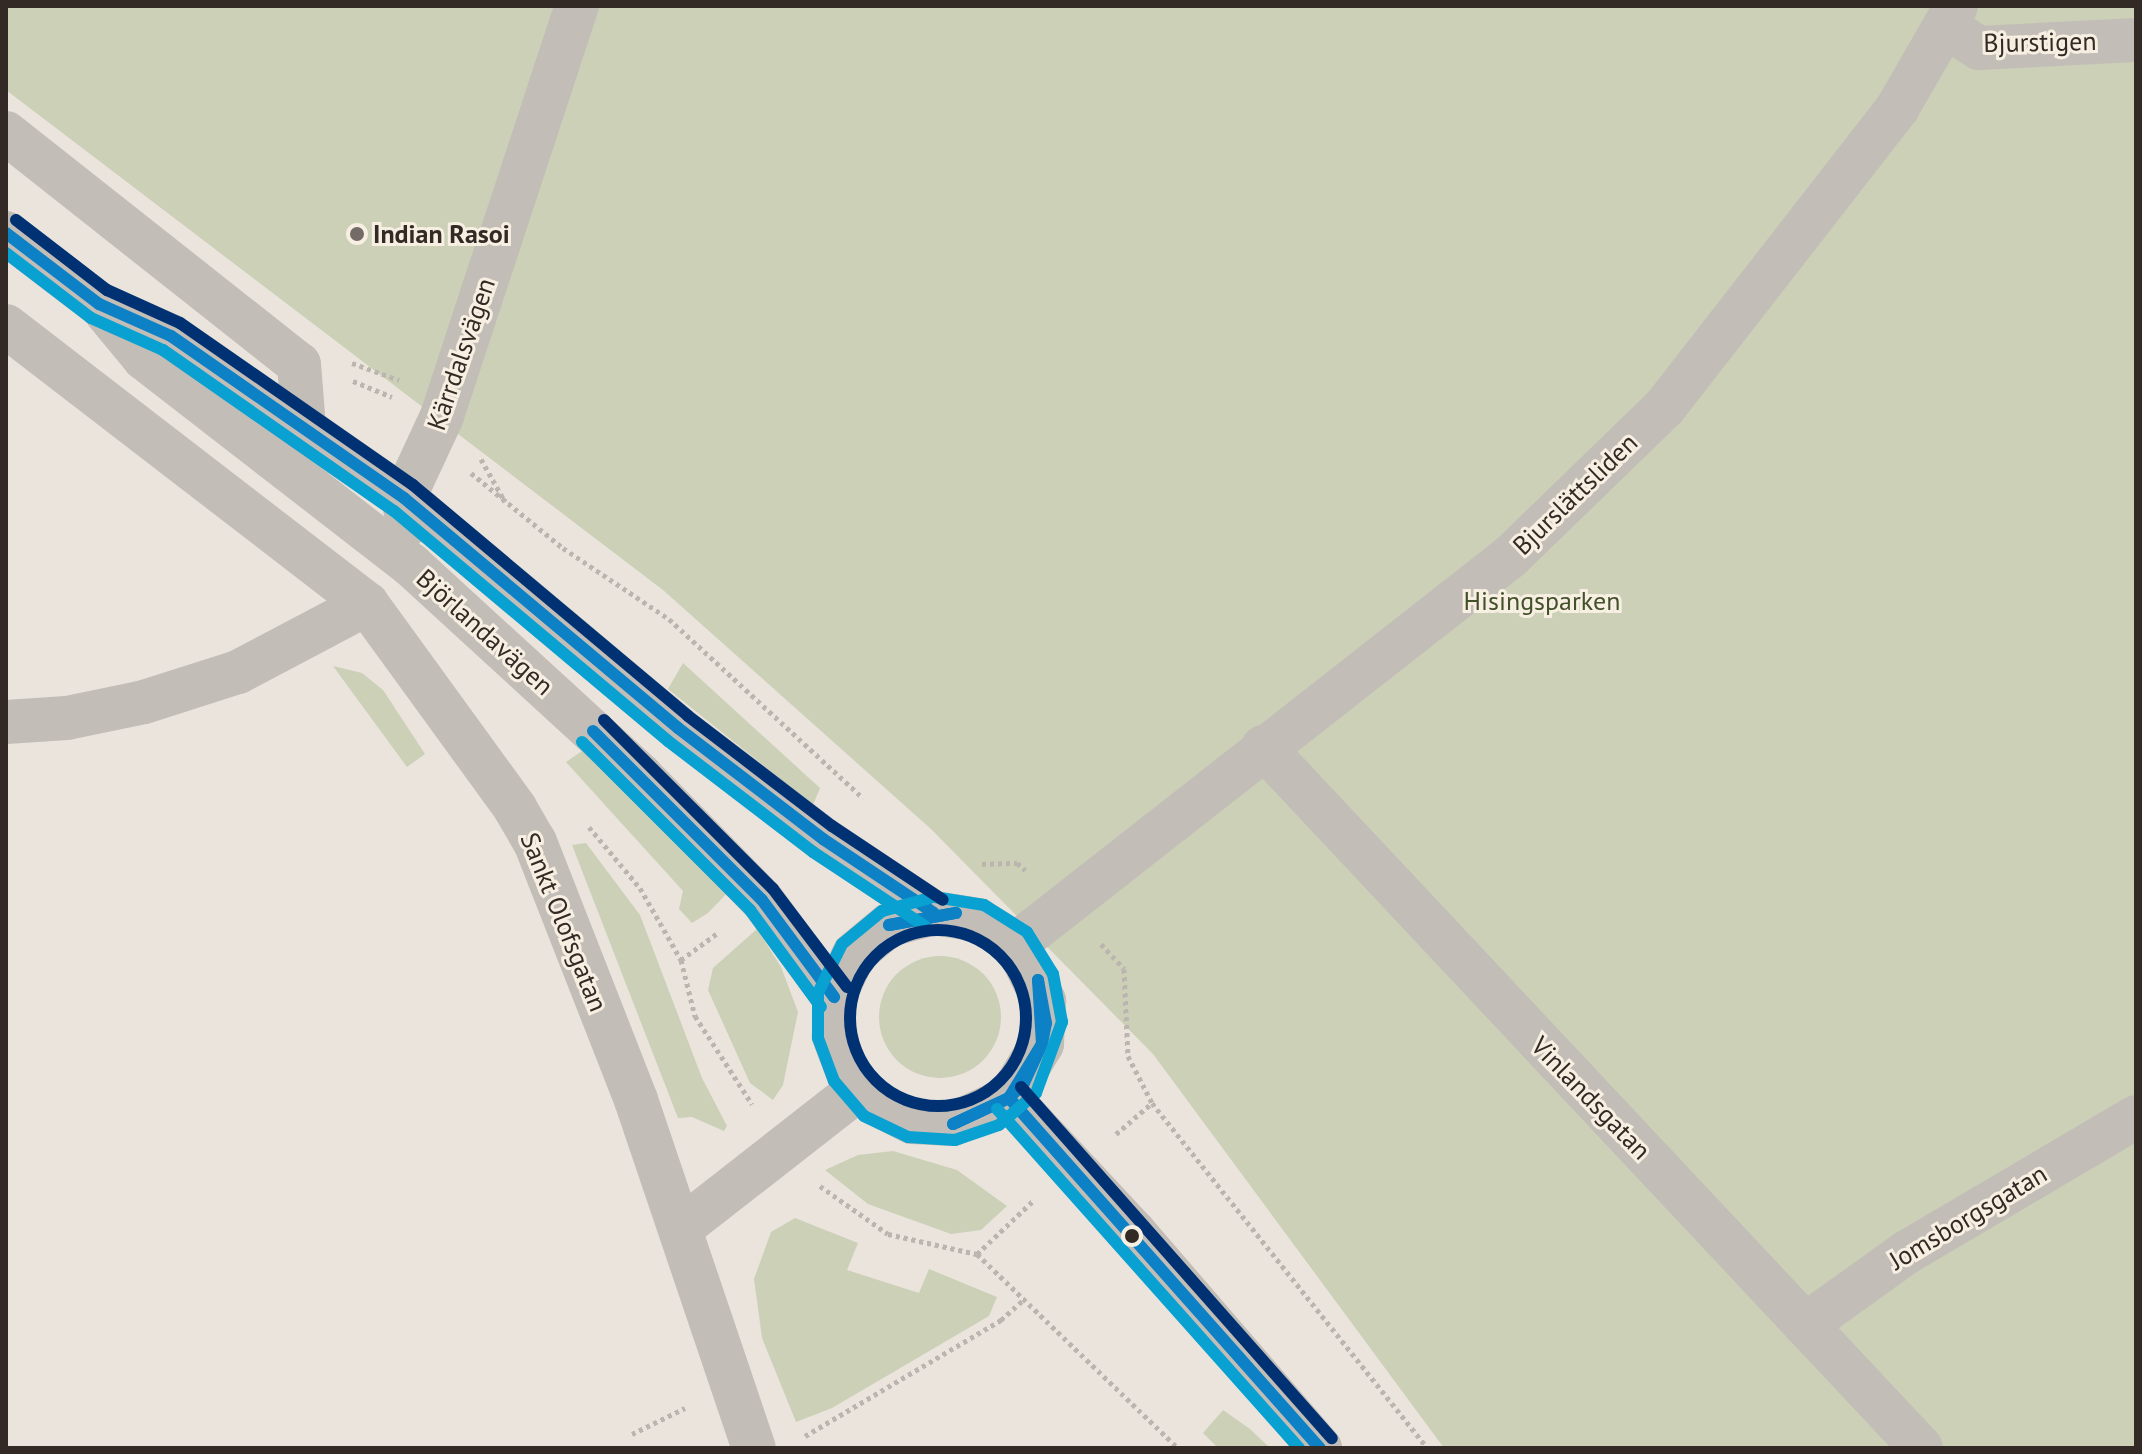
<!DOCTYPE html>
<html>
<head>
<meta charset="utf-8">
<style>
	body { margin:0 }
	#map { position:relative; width:2142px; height:1454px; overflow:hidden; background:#eae4dd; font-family:"PT Sans",sans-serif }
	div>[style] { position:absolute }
	.green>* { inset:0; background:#cbd0b7 }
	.round { border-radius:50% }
	.path>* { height:5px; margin-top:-2.5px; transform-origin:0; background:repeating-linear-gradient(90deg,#bcb5af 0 4px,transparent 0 8px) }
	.minor>* { height:44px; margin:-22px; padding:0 22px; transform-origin:22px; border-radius:22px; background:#c3bdb7 }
	.bus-1>* { height:12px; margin:-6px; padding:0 6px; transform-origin:6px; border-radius:6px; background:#0c81c5 }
	.bus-2>* { height:12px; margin:-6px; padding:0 6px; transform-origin:6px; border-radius:6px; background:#08a1d2 }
	.bus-3>* { height:12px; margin:-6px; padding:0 6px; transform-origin:6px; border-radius:6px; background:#003273 }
	.bus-3>.ring { margin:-6px; padding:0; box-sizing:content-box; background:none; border:12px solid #003273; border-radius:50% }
	.dots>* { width:22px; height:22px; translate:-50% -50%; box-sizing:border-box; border:4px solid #f8efe3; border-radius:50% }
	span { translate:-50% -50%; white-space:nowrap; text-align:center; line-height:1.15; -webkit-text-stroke:6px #f8efe3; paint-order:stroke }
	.street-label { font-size:26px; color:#332a25 }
	.poi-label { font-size:26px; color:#332a25; font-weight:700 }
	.left { translate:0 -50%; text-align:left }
	.park-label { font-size:26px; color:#42512a }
	.frame { position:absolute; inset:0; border:8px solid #332a25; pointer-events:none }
</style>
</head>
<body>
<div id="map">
	<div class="green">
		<div style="clip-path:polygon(6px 6px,2136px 6px,2136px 1448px,1444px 1448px,1153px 1054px,931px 829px,663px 590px,6px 90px)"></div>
		<div style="clip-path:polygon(683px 663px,820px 788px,813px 805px,668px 689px)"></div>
		<div style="clip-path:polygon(333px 666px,362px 673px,383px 690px,425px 754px,407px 767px)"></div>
		<div style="clip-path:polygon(582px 751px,734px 886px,708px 913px,692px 923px,679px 909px,683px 891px,566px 762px)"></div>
		<div style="clip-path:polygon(586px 843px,640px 915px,702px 1078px,727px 1126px,724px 1131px,692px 1117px,678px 1118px,572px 845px)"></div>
		<div style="clip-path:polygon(757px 929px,781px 967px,798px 1012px,783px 1085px,773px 1100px,750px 1083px,708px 990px,713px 968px)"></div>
		<div class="round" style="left:879px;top:956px;width:122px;height:122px"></div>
		<div style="clip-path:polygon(893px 1151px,957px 1170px,1007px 1206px,981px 1230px,951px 1234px,868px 1204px,825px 1170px,858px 1155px)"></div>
		<div style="clip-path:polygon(795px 1218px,858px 1243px,847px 1270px,919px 1293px,929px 1269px,997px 1297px,989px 1316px,832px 1408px,796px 1422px,762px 1338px,754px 1279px,771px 1232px)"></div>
		<div style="clip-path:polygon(1223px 1410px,1250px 1429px,1270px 1448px,1218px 1448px,1203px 1433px)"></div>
	</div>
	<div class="path">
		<div style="left:352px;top:363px;width:50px;rotate:19.9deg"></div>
		<div style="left:353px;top:381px;width:42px;rotate:22.3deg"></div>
		<div style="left:481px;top:459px;width:49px;rotate:60.8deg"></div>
		<div style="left:471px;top:473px;width:119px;rotate:39.2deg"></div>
		<div style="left:563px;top:548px;width:128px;rotate:33.8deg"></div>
		<div style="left:669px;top:619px;width:264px;rotate:42.7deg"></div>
		<div style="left:589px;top:827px;width:80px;rotate:50.1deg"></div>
		<div style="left:640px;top:888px;width:83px;rotate:60.3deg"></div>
		<div style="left:681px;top:960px;width:58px;rotate:76deg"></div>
		<div style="left:695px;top:1016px;width:105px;rotate:57.1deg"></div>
		<div style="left:982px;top:864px;width:35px;rotate:-2deg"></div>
		<div style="left:1017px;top:863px;width:11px;rotate:41deg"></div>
		<div style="left:1101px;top:944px;width:34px;rotate:47deg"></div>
		<div style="left:1124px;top:969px;width:87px;rotate:87.4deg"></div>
		<div style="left:1128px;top:1056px;width:53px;rotate:62.9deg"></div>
		<div style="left:1152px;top:1103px;width:441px;rotate:51.4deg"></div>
		<div style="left:681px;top:960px;width:47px;rotate:-36.4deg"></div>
		<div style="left:1116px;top:1134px;width:48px;rotate:-40.7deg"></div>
		<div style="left:820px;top:1186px;width:83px;rotate:35.2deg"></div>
		<div style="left:888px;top:1234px;width:91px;rotate:12.7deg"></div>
		<div style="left:977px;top:1254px;width:279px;rotate:44deg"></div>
		<div style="left:977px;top:1254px;width:79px;rotate:-43.5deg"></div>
		<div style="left:632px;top:1434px;width:59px;rotate:-26.1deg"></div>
		<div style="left:805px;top:1436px;width:228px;rotate:-30.6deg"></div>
		<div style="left:1001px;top:1320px;width:31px;rotate:-42deg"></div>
	</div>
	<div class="minor">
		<div style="left:1948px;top:28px;width:37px;rotate:33deg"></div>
		<div style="left:1979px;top:48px;width:157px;rotate:-2.9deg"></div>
		<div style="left:6px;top:133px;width:373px;rotate:38.3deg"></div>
		<div style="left:299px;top:364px;width:64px;rotate:85.5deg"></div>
		<div style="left:6px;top:233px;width:117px;rotate:37.4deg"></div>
		<div style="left:99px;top:304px;width:79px;rotate:24deg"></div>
		<div style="left:171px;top:336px;width:284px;rotate:34.8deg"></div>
		<div style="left:404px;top:498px;width:358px;rotate:40deg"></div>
		<div style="left:678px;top:728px;width:183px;rotate:37.4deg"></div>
		<div style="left:823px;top:839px;width:133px;rotate:33.7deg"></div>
		<div style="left:934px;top:913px;width:45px;rotate:9deg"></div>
		<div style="left:978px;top:920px;width:45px;rotate:32.3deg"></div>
		<div style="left:1016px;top:944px;width:64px;rotate:63.8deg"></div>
		<div style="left:1044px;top:1001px;width:43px;rotate:92.7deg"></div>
		<div style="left:1042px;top:1044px;width:63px;rotate:121.4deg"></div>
		<div style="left:1009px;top:1098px;width:62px;rotate:155.1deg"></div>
		<div style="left:953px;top:1124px;width:41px;rotate:-177.2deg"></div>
		<div style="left:912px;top:1122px;width:42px;rotate:-153.4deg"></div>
		<div style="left:874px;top:1103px;width:40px;rotate:-131deg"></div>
		<div style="left:848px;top:1073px;width:40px;rotate:-111deg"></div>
		<div style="left:834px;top:1036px;width:39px;rotate:-90deg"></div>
		<div style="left:834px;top:997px;width:47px;rotate:-65.1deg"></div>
		<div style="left:854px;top:954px;width:45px;rotate:-39.6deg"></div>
		<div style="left:889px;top:925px;width:47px;rotate:-14.9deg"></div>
		<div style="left:106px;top:312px;width:60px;rotate:50.4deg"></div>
		<div style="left:144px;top:358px;width:338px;rotate:37.8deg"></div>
		<div style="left:411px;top:565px;width:312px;rotate:42.5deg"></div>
		<div style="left:641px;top:776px;width:173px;rotate:45.7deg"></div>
		<div style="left:762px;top:900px;width:121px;rotate:53.4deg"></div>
		<div style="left:6px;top:326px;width:456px;rotate:37.6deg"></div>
		<div style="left:367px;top:604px;width:252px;rotate:54deg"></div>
		<div style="left:515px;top:808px;width:39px;rotate:60deg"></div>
		<div style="left:535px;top:842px;width:277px;rotate:68.6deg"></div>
		<div style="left:636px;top:1100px;width:367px;rotate:71.3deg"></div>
		<div style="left:407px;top:525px;width:27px;rotate:-96deg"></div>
		<div style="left:404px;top:498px;width:90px;rotate:-65.1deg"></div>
		<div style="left:442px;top:416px;width:432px;rotate:-71.8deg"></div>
		<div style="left:6px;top:722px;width:61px;rotate:-3.8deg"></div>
		<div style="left:67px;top:718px;width:79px;rotate:-11.7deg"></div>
		<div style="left:144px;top:702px;width:99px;rotate:-17.7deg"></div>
		<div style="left:238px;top:672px;width:146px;rotate:-27.8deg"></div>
		<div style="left:1263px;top:747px;width:961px;rotate:46.81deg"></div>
		<div style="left:1016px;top:944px;width:628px;rotate:-38.08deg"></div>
		<div style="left:1510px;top:557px;width:214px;rotate:-44.1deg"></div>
		<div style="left:1664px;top:408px;width:381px;rotate:-52.1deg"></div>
		<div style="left:1898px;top:107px;width:116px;rotate:-60.1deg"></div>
		<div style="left:1009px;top:1098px;width:185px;rotate:47deg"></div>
		<div style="left:1135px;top:1233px;width:284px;rotate:49.3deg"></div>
		<div style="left:681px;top:1228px;width:226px;rotate:-38deg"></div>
		<div style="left:1805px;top:1325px;width:125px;rotate:-35.6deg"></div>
		<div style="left:1907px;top:1252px;width:266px;rotate:-30.5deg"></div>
	</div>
	<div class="bus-1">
		<div style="left:6px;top:233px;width:117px;rotate:37.4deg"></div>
		<div style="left:99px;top:304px;width:79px;rotate:24deg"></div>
		<div style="left:171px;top:336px;width:284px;rotate:34.8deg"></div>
		<div style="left:404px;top:498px;width:358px;rotate:40deg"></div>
		<div style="left:678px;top:728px;width:183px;rotate:37.4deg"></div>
		<div style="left:823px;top:839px;width:133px;rotate:33.7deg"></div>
		<div style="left:593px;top:731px;width:239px;rotate:45deg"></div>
		<div style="left:762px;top:900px;width:121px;rotate:53.4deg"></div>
		<div style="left:889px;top:925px;width:68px;rotate:-10.2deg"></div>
		<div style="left:889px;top:925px;width:68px;rotate:-10.2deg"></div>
		<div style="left:1038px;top:980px;width:44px;rotate:79.5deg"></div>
		<div style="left:1046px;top:1023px;width:21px;rotate:101deg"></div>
		<div style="left:1038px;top:980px;width:64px;rotate:86.4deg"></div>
		<div style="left:1009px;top:1098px;width:63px;rotate:-58.6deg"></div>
		<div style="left:1009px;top:1098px;width:21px;rotate:-45deg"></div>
		<div style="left:1024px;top:1083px;width:43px;rotate:-65.2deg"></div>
		<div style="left:1009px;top:1098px;width:468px;rotate:48.4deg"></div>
		<div style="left:953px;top:1124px;width:62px;rotate:-24.9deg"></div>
		<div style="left:953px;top:1124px;width:62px;rotate:-24.9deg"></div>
	</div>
	<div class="bus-2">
		<div style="left:6px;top:253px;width:107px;rotate:37.4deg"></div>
		<div style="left:91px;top:318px;width:79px;rotate:24deg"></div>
		<div style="left:163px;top:350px;width:282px;rotate:34.9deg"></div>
		<div style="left:394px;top:511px;width:358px;rotate:40deg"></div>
		<div style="left:668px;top:741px;width:183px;rotate:37.4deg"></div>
		<div style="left:813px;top:852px;width:134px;rotate:33.5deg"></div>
		<div style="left:582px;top:742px;width:238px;rotate:45deg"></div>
		<div style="left:750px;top:910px;width:120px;rotate:53.8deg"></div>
		<div style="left:930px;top:898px;width:50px;rotate:164.8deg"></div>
		<div style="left:882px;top:911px;width:52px;rotate:140.5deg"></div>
		<div style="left:842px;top:944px;width:55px;rotate:116.1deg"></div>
		<div style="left:818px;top:993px;width:45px;rotate:90deg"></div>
		<div style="left:818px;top:1038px;width:46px;rotate:69.6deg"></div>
		<div style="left:834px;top:1081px;width:46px;rotate:49.4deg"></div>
		<div style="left:864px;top:1116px;width:49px;rotate:25.5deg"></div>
		<div style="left:908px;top:1137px;width:47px;rotate:3.7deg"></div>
		<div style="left:955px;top:1140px;width:46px;rotate:-18.8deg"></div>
		<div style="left:999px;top:1125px;width:49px;rotate:-40.9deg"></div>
		<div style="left:1036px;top:1093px;width:76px;rotate:-69.9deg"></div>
		<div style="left:1062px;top:1022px;width:49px;rotate:-100.6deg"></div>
		<div style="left:1053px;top:974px;width:49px;rotate:-121.8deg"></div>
		<div style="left:1027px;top:932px;width:51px;rotate:-147.9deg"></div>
		<div style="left:984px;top:905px;width:51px;rotate:-170.9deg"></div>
		<div style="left:997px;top:1109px;width:454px;rotate:48.3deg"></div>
	</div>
	<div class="bus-3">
		<div style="left:16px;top:220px;width:115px;rotate:37.6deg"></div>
		<div style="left:107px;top:290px;width:80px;rotate:24.3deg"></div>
		<div style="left:180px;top:323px;width:284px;rotate:34.8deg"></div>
		<div style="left:413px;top:485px;width:359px;rotate:40deg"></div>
		<div style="left:688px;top:716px;width:181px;rotate:37.4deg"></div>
		<div style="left:832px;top:826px;width:133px;rotate:33.7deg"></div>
		<div style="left:604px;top:720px;width:239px;rotate:45deg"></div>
		<div style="left:773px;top:889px;width:123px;rotate:52.9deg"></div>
		<div class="ring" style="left:850px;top:930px;width:164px;height:164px"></div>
		<div style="left:1021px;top:1087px;width:469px;rotate:48.5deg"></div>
	</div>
	<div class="dots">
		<div style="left:357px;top:234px;background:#736b65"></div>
		<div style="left:1132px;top:1236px;background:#332a25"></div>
	</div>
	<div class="street-label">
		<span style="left:2040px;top:42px;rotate:-1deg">Bjurstigen</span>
		<span style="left:461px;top:354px;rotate:-71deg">Kärrdalsvägen</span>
		<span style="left:1575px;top:494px;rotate:-44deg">Bjurslättsliden</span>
		<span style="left:485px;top:632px;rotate:42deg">Björlandavägen</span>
		<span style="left:564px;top:922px;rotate:68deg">Sankt Olofsgatan</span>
		<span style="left:1591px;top:1098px;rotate:46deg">Vinlandsgatan</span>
		<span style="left:1968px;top:1217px;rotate:-31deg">Jomsborgsgatan</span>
	</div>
	<div class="poi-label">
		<span class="left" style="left:373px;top:234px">Indian Rasoi</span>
	</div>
	<div class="park-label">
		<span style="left:1542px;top:601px">Hisingsparken</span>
	</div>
	<div class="frame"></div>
</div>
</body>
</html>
